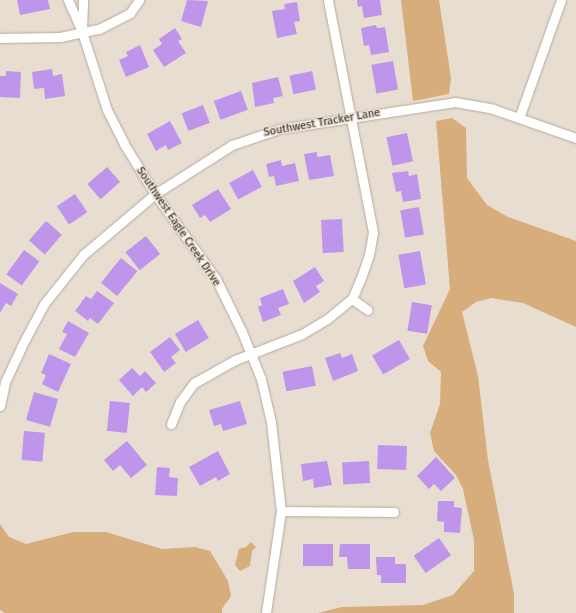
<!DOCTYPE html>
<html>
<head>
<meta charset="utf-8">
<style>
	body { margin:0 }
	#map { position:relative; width:576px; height:613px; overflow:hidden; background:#e8ddd1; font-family:"Fira Sans",sans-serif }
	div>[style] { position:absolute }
	.green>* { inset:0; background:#d7ad7b }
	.building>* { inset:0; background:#bf95ec; transform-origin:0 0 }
	.roads { filter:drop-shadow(0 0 1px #b4aa9e) drop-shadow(0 0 1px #b4aa9e) }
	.street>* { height:9px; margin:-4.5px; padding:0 4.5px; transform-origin:4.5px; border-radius:4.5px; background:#fff }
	span { translate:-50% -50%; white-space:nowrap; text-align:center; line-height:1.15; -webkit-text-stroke:3px #e8ddd1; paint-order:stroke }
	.street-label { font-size:11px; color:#332f2b }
</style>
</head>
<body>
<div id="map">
	<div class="green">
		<div style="clip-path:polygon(401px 0,439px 0,451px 78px,449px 94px,413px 101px)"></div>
		<div style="clip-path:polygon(452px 118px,466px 128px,467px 178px,487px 205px,508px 217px,576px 241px,576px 327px,523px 303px,491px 298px,476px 302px,462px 312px,478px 376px,488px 460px,514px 594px,514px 613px,318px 613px,342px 607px,423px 605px,453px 595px,474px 571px,474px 540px,463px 489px,456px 475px,434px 451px,430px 433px,440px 404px,441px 372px,428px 361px,423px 346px,450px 289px,436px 121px)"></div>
		<div style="clip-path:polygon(0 524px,9px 537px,26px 544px,74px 532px,106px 532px,162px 549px,195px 547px,210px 551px,228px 581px,231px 596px,222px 609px,222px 613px,5px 613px,0 610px)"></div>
		<div style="clip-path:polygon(251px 542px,256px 547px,252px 551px,250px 566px,240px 571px,235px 565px,239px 549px,246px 547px)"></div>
	</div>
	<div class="building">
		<div style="clip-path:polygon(17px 0,48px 0,50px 9px,20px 15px)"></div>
		<div style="clip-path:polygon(187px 0,208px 1px,201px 27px,181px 21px)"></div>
		<div style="clip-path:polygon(357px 0,380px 0,382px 15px,364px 18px,362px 6px,358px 7px)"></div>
		<div style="clip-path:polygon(297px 2px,300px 21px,294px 22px,297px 34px,277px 38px,272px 11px,285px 9px,284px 4px)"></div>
		<div style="clip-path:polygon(376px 25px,377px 28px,385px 27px,389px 52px,371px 55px,369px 45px,364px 46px,361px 28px)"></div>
		<div style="clip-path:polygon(175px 28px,182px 39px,178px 41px,186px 53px,164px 67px,153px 50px,162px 44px,159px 39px)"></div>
		<div style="clip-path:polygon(140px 45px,149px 67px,126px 77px,119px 60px,128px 56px,126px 52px)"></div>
		<div style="left:393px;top:61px;width:29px;height:22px;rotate:80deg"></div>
		<div style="clip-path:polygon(52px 69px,53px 76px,62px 74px,65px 96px,45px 99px,44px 88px,34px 89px,32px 72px)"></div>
		<div style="clip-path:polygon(6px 71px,21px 72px,20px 98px,0 97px,0 76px,6px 76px)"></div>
		<div style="left:312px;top:71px;width:19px;height:23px;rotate:78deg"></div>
		<div style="clip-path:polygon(278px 77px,283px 96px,273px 98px,274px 103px,255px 107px,252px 83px)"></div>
		<div style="left:241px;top:91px;width:20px;height:29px;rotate:70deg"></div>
		<div style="left:203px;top:105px;width:19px;height:23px;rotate:69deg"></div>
		<div style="clip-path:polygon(170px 121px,182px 143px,168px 150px,166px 145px,156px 151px,147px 134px)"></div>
		<div style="left:407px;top:133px;width:29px;height:21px;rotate:78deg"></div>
		<div style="clip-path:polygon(317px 152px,317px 157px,330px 155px,334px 176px,309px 180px,304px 154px)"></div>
		<div style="clip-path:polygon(281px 160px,282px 166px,295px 163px,299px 181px,276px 186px,274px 176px,269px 177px,266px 164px)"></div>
		<div style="left:107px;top:167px;width:20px;height:26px;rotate:49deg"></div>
		<div style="left:253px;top:170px;width:19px;height:27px;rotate:62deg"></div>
		<div style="clip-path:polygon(408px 171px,409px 176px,417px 174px,421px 199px,403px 202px,401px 191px,396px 192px,392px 173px)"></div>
		<div style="clip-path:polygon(218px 189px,231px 209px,210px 222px,205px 215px,200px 218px,192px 205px)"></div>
		<div style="left:75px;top:194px;width:22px;height:22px;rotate:56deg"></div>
		<div style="left:419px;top:207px;width:28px;height:19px;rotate:80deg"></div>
		<div style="left:342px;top:219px;width:33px;height:21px;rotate:87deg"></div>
		<div style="left:46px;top:221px;width:21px;height:26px;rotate:41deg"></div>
		<div style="left:146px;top:236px;width:23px;height:26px;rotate:52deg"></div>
		<div style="left:24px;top:250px;width:19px;height:30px;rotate:36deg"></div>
		<div style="left:420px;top:251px;width:34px;height:22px;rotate:80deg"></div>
		<div style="left:121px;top:258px;width:21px;height:32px;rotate:39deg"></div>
		<div style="clip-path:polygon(315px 267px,324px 281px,316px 286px,320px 292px,304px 303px,293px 281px)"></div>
		<div style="clip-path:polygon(0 283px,18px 294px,11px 306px,6px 303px,0 313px)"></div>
		<div style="clip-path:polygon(283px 289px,289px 304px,278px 308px,281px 315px,263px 322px,258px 307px,262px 305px,260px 298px)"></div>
		<div style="clip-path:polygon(97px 291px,114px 303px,98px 324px,90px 318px,88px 321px,75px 311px,86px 296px,91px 299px)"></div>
		<div style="left:412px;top:302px;width:20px;height:29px;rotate:9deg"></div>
		<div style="left:198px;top:320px;width:21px;height:27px;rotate:59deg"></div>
		<div style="clip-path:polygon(68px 321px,89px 333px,75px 357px,59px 349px,67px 334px,62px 332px)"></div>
		<div style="clip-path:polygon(170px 337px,180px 350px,171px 357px,176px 363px,164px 372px,150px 352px)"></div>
		<div style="left:399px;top:340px;width:22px;height:31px;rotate:60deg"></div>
		<div style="clip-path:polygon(340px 353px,342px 358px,352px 354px,358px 371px,333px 381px,325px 358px)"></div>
		<div style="clip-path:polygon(49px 354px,71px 364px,58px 392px,42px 384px,46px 375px,41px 373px)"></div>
		<div style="left:312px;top:366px;width:20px;height:30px;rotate:79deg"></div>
		<div style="clip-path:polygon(132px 368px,140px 376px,145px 371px,156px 383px,146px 392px,142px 387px,133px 396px,119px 380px)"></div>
		<div style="left:34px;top:392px;width:25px;height:29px;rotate:16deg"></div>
		<div style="left:110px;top:401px;width:20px;height:30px;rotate:6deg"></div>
		<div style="clip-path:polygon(240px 401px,247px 424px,223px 431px,221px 424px,214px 426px,209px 410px)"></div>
		<div style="left:24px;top:431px;width:21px;height:29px;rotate:5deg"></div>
		<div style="clip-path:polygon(127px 441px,147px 465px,131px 478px,120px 465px,113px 471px,104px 460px)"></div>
		<div style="left:378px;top:445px;width:29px;height:24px;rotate:2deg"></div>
		<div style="clip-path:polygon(218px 451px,230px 474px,218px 481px,216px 477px,200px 486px,189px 467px)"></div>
		<div style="clip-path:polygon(436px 457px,455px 478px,441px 491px,434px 484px,429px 489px,417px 476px)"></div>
		<div style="clip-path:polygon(327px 461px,332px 485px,314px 488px,313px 479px,303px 481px,301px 464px)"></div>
		<div style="left:369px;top:461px;width:22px;height:27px;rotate:87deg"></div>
		<div style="clip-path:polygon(157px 467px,170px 468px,169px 477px,178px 478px,177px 496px,155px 495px)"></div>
		<div style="clip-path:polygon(438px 501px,454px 501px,454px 507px,462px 508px,460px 533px,444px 532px,444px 522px,437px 521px)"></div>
		<div style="left:439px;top:538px;width:21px;height:31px;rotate:55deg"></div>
		<div style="left:303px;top:544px;width:30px;height:22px"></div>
		<div style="clip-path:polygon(340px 544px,370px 544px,370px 569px,348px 569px,347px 557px,339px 557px)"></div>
		<div style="clip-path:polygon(376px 557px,395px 557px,395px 564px,406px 564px,406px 583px,381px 583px,381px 575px,377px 575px)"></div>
	</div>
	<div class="roads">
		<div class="street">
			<div style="left:68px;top:0;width:35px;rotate:66deg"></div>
			<div style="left:82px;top:32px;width:82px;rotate:72.2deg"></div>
			<div style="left:107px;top:110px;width:38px;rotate:63deg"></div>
			<div style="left:124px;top:144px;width:59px;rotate:58.2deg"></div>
			<div style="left:155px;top:194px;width:105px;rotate:54.3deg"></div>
			<div style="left:216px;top:279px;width:59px;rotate:63.9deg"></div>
			<div style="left:242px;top:332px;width:51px;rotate:68deg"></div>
			<div style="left:261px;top:379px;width:44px;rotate:76.9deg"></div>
			<div style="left:271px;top:422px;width:90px;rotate:83.6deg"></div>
			<div style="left:281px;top:511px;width:103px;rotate:98.4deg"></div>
			<div style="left:82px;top:32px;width:32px;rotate:-88deg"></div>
			<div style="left:0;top:38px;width:60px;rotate:-1deg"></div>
			<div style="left:60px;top:37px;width:40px;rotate:-12deg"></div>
			<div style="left:99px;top:29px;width:35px;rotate:-27deg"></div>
			<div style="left:130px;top:13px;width:16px;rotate:-55deg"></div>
			<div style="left:519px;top:118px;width:125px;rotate:-70.4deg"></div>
			<div style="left:352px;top:299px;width:19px;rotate:35deg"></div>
			<div style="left:0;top:406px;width:25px;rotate:-78deg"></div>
			<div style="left:5px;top:382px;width:38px;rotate:-65deg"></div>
			<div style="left:21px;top:347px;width:49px;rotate:-61.9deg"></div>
			<div style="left:44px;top:304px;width:63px;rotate:-51.5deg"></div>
			<div style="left:83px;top:255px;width:94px;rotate:-40.3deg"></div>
			<div style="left:155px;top:194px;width:91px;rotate:-32.5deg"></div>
			<div style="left:232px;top:145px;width:50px;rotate:-18.8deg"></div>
			<div style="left:279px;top:129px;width:178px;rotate:-8.7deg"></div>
			<div style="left:455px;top:102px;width:39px;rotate:10deg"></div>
			<div style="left:493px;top:109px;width:88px;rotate:19.3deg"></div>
			<div style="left:171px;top:424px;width:24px;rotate:-68deg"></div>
			<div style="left:180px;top:402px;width:24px;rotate:-54deg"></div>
			<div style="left:194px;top:383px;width:47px;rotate:-29.3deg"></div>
			<div style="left:235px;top:360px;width:72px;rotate:-21.2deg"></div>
			<div style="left:302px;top:334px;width:29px;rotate:-31deg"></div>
			<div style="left:327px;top:319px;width:32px;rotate:-39deg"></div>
			<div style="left:352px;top:299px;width:23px;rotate:-67deg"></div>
			<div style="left:361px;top:278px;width:24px;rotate:-71deg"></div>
			<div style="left:369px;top:255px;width:23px;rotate:-80deg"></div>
			<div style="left:373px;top:232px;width:236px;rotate:-101deg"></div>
			<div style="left:281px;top:511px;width:113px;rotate:0.5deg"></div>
		</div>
	</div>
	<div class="street-label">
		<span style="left:322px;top:123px;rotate:-10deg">Southwest Tracker Lane</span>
		<span style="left:178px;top:227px;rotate:56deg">Southwest Eagle Creek Drive</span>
	</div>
</div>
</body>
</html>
